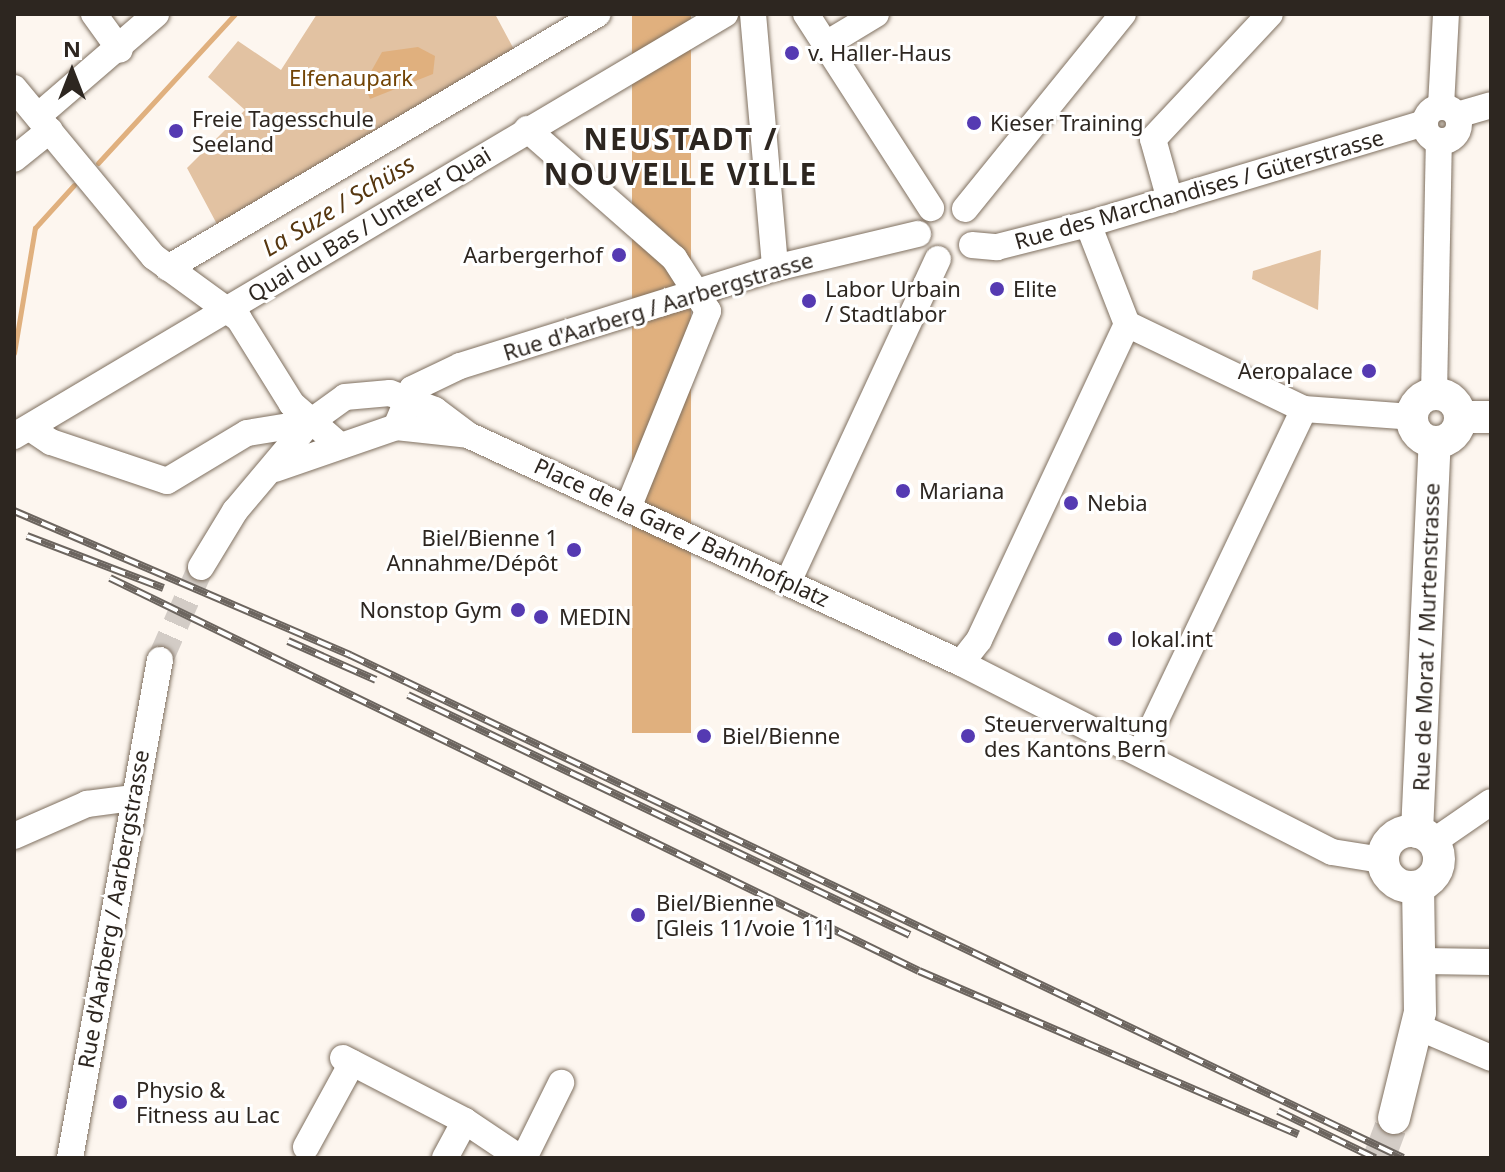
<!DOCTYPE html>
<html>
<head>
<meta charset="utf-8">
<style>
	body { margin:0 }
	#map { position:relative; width:1505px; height:1172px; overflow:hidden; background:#fdf6ef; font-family:"Noto Sans",sans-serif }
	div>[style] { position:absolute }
	.green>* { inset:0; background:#e2c2a2 }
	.water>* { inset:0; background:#e0b07e; transform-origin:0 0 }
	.stream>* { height:5px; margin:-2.5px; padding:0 2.5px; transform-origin:2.5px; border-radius:2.5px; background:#e0b07e }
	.minor-tunnel>* { height:26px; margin-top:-13px; transform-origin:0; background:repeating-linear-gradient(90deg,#d3ccc6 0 26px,transparent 0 39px) }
	.major-tunnel>* { height:32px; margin-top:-16px; transform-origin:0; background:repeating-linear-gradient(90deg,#d3ccc6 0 32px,transparent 0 48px) }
	.roads { filter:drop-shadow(0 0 2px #7f7060) drop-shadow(0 0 2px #7f7060) }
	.minor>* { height:26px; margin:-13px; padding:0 13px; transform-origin:13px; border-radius:13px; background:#fff }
	.minor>.ring { margin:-13px; padding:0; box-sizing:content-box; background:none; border:26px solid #fff; border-radius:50% }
	.major>* { height:32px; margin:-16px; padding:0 16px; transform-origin:16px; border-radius:16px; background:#fff }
	.major>.ring { margin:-16px; padding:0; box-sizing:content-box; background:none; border:32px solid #fff; border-radius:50% }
	.rail>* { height:8px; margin-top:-4px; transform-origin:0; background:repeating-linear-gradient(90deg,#fff 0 15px,#6c655f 0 30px); box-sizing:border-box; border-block:2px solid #6c655f }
	.dots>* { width:22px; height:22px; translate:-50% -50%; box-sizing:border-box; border:4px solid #fff; border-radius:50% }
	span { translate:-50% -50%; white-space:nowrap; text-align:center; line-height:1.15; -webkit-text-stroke:6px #fff; paint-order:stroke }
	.poi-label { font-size:22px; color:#2d2620 }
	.left { translate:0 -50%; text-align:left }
	.right { translate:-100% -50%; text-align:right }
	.park-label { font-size:22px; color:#724405 }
	.street-label { font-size:22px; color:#2d2620 }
	.water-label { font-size:24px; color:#56360f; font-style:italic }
	.district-label { font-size:30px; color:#2d2620; font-weight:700; letter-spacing:2px }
	.frame { position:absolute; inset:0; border:16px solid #2d2620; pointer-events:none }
	.north { position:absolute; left:32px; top:32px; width:80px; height:80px; -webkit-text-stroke:6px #fff; paint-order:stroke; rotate:0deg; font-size:22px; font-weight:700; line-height:32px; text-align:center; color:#2d2620 }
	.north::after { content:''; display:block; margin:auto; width:28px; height:36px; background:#2d2620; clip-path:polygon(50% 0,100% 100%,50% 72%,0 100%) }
</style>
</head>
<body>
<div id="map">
	<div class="green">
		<div style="clip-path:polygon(317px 14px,495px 14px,517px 55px,219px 228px,187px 168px,245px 110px,208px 77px,238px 41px,281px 70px)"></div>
		<div style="clip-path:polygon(1321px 250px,1318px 310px,1252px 279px,1253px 271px)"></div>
	</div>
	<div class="water">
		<div style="left:632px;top:14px;width:59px;height:719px"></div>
		<div style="clip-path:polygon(418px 47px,435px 56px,433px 74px,370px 99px,364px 84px,382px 52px)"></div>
	</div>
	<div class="stream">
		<div style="left:98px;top:163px;width:202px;rotate:-47.4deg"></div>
		<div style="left:14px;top:353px;width:127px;rotate:-80.5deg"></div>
		<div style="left:35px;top:228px;width:58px;rotate:-47.8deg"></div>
	</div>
	<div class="minor-tunnel">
		<div style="left:160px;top:660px;width:102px;rotate:-66.2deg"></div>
	</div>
	<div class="major-tunnel">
		<div style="left:1379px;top:1158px;width:43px;rotate:-69.4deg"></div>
	</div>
	<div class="roads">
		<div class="minor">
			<div style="left:94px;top:14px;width:44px;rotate:54.2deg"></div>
			<div style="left:753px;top:14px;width:255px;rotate:85deg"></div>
			<div style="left:806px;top:14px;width:231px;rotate:57.2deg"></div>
			<div style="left:828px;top:43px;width:56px;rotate:-31.1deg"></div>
			<div style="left:14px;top:88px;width:219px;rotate:50.4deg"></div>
			<div style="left:154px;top:257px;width:105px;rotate:36.1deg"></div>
			<div style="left:239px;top:319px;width:100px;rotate:58.1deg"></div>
			<div style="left:292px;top:404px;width:61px;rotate:41deg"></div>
			<div style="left:1441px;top:106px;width:92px;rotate:-86.9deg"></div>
			<div class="ring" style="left:1425px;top:107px;width:8px;height:8px"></div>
			<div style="left:1457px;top:115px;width:35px;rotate:-16deg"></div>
			<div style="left:38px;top:116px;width:156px;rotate:-40.8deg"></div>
			<div style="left:527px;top:129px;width:196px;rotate:41.3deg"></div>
			<div style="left:674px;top:258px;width:63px;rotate:57.3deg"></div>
			<div style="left:708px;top:311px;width:210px;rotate:112.1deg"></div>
			<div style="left:14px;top:159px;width:46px;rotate:-38.9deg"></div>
			<div style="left:1170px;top:200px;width:63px;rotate:-105.6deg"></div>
			<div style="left:1153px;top:139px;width:171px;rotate:-46.9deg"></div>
			<div style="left:965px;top:209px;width:251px;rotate:-51deg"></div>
			<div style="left:1088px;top:224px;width:107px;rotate:68.7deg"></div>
			<div style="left:1127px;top:324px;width:196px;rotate:25.7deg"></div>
			<div style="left:1304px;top:409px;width:108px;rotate:4.2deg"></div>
			<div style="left:972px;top:245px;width:25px;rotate:5deg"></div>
			<div style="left:997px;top:247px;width:94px;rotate:-14.2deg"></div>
			<div style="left:1088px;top:224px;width:351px;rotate:-16.7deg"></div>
			<div style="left:168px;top:268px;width:499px;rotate:-30.6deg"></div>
			<div style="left:1434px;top:395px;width:254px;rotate:-88.9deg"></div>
			<div style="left:396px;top:427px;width:41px;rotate:-67.2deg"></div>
			<div style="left:412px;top:389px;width:53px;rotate:-25.6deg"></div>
			<div style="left:460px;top:366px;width:330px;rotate:-17.3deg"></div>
			<div style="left:775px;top:268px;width:147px;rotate:-13.4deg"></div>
			<div style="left:30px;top:428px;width:25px;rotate:34deg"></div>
			<div style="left:51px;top:442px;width:122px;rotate:18.6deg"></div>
			<div style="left:167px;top:481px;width:93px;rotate:-31deg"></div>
			<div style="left:247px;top:433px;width:63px;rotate:-9.2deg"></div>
			<div style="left:14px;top:436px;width:827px;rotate:-30.69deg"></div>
			<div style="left:275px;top:469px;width:128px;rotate:-19.1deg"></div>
			<div style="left:396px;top:427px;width:72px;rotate:6.3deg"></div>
			<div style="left:468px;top:435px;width:543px;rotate:24.82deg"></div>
			<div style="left:961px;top:663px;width:416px;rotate:27deg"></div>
			<div style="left:1332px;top:852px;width:51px;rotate:9.1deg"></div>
			<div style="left:201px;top:567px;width:66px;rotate:-58.7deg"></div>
			<div style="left:235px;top:511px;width:115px;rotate:-49.9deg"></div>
			<div style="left:309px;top:423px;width:44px;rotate:-35.8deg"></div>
			<div style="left:345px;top:397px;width:45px;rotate:-5.1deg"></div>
			<div style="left:390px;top:393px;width:48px;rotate:20.7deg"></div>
			<div style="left:435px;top:410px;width:41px;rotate:37.1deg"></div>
			<div style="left:788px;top:582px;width:356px;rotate:-65.1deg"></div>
			<div style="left:961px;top:663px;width:29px;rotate:-52deg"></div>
			<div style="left:979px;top:640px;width:349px;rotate:-64.9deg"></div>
			<div style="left:1140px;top:753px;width:381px;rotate:-64.5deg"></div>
			<div style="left:14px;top:836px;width:80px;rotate:-23.7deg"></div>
			<div style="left:87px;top:804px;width:45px;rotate:-7.6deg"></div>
			<div style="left:1433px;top:842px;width:70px;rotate:-34.6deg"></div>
			<div style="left:1423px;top:961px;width:68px;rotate:0.8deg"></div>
			<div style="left:1418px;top:1027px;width:79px;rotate:23deg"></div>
			<div style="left:343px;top:1058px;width:137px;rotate:27.3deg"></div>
			<div style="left:306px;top:1147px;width:96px;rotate:-61.3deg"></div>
			<div style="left:70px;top:1158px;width:506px;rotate:-79.76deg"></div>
			<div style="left:445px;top:1158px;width:42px;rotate:-61.6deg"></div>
			<div style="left:465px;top:1121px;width:66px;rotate:33.9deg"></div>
			<div style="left:524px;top:1158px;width:84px;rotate:-63.7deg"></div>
		</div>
		<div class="major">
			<div class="ring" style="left:1412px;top:394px;width:16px;height:16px"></div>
			<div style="left:1460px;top:417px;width:31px"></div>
			<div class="ring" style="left:1383px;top:831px;width:24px;height:24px"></div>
			<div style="left:1417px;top:832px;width:390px;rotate:-87.4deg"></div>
			<div style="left:1394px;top:1118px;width:109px;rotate:-76.2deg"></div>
			<div style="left:1420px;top:1012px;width:125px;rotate:-90.9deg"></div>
		</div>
	</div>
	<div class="rail">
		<div style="left:14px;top:511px;width:366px;rotate:23.2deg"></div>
		<div style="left:350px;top:655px;width:1167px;rotate:25.53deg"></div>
		<div style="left:27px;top:536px;width:146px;rotate:20.9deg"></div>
		<div style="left:110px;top:578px;width:899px;rotate:25.91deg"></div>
		<div style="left:919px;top:971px;width:413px;rotate:23.3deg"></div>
		<div style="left:288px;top:641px;width:96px;rotate:23.9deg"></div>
		<div style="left:408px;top:695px;width:556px;rotate:25.55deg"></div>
		<div style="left:1278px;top:1111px;width:108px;rotate:25.9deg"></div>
	</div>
	<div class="dots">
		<div style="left:792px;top:53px;background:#553ab2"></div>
		<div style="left:974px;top:123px;background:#553ab2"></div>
		<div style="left:176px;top:131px;background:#553ab2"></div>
		<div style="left:619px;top:255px;background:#553ab2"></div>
		<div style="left:997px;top:289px;background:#553ab2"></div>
		<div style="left:809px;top:301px;background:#553ab2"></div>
		<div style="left:1369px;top:371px;background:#553ab2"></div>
		<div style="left:903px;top:491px;background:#553ab2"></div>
		<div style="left:1071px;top:503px;background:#553ab2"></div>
		<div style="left:574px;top:550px;background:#553ab2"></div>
		<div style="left:518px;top:610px;background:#553ab2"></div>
		<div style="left:541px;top:617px;background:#553ab2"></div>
		<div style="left:1115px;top:639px;background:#553ab2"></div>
		<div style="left:704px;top:736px;background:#553ab2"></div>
		<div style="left:968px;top:736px;background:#553ab2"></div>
		<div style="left:638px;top:915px;background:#553ab2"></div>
		<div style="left:120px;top:1102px;background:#553ab2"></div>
	</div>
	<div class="poi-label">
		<span class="left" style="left:808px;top:53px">v. Haller-Haus</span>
		<span class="left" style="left:192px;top:131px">Freie Tagesschule<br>Seeland</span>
		<span class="left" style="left:990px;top:123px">Kieser Training</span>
		<span class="right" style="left:603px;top:255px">Aarbergerhof</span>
		<span class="left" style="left:825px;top:301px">Labor Urbain<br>/ Stadtlabor</span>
		<span class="left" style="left:1013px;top:289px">Elite</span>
		<span class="right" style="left:1353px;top:371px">Aeropalace</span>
		<span class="left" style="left:919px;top:491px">Mariana</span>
		<span class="left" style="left:1087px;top:503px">Nebia</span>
		<span class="right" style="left:558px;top:550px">Biel/Bienne 1<br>Annahme/Dépôt</span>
		<span class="right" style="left:502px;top:610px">Nonstop Gym</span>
		<span class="left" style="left:559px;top:617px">MEDIN</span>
		<span class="left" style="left:1131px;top:639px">lokal.int</span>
		<span class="left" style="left:984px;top:736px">Steuerverwaltung<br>des Kantons Bern</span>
		<span class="left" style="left:722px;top:736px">Biel/Bienne</span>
		<span class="left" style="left:656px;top:915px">Biel/Bienne<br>[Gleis 11/voie 11]</span>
		<span class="left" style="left:136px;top:1102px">Physio &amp;<br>Fitness au Lac</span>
	</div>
	<div class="park-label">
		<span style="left:351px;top:78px">Elfenaupark</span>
	</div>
	<div class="street-label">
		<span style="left:1199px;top:189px;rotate:-16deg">Rue des Marchandises / Güterstrasse</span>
		<span style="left:369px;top:224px;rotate:-31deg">Quai du Bas / Unterer Quai</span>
		<span style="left:658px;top:306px;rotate:-17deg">Rue d'Aarberg / Aarbergstrasse</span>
		<span style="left:682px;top:532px;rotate:25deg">Place de la Gare / Bahnhofplatz</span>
		<span style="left:1426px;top:637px;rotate:-88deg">Rue de Morat / Murtenstrasse</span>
		<span style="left:113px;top:909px;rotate:-80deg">Rue d'Aarberg / Aarbergstrasse</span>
	</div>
	<div class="water-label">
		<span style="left:338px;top:205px;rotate:-31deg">La Suze / Schüss</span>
	</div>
	<div class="district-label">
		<span style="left:681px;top:156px">NEUSTADT /<br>NOUVELLE VILLE</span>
	</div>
	<div class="frame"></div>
	<div class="north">N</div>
</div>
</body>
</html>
